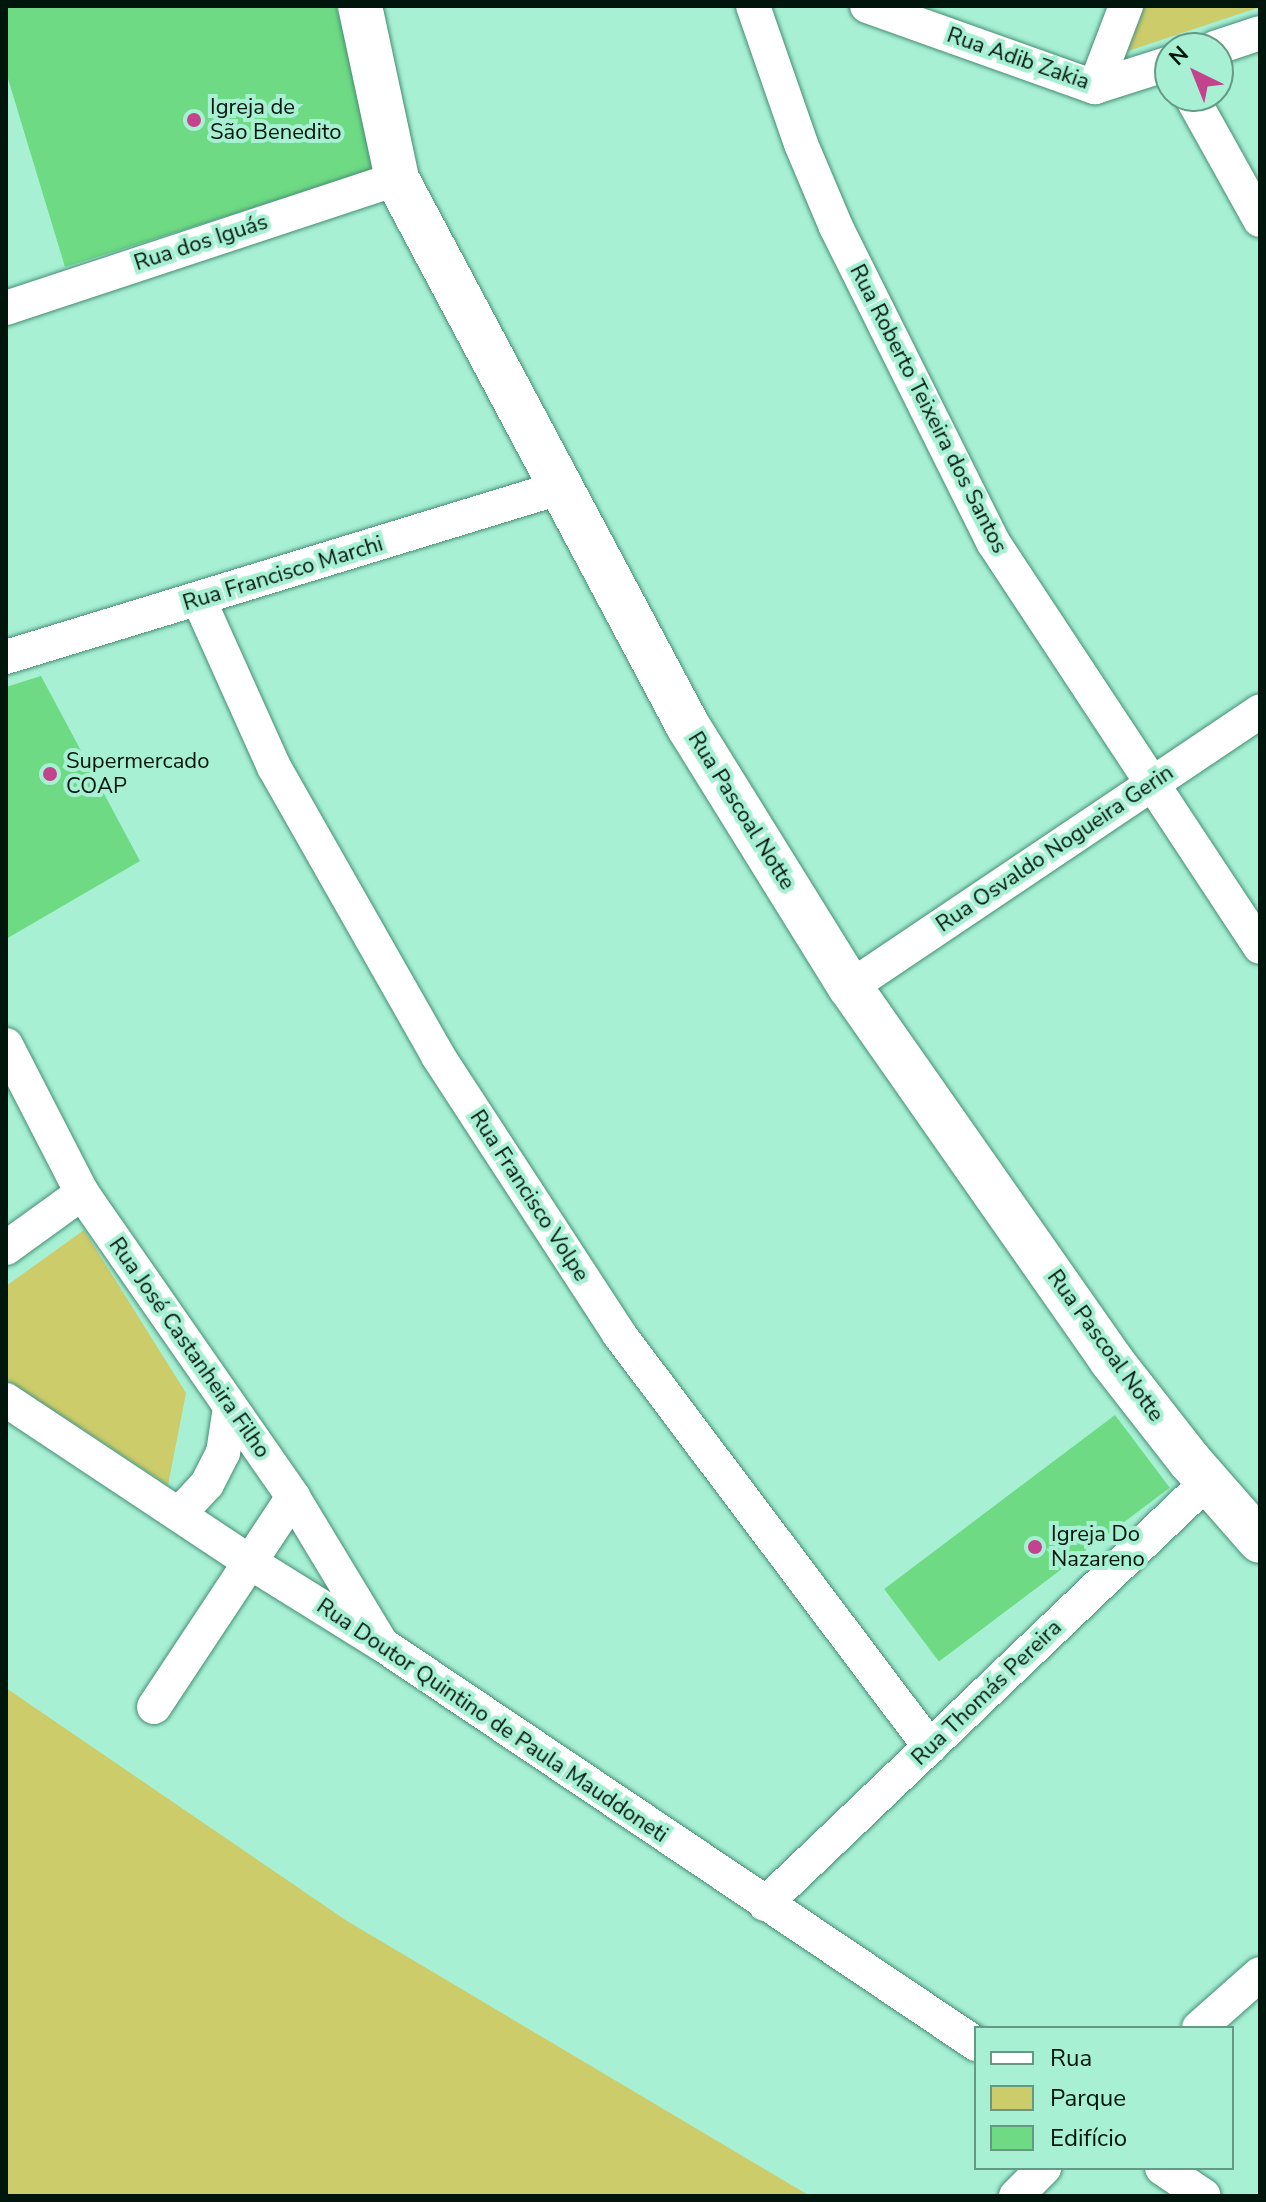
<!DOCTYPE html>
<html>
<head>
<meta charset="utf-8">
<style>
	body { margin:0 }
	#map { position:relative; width:1266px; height:2202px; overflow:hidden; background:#a7f0d4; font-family:"Nunito Sans",sans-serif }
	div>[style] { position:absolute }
	.green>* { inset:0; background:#cdcc6b }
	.building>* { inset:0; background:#6eda84; transform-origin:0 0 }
	.roads { filter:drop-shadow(0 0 2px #458d74) drop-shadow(0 0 2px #458d74) }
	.minor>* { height:34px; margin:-17px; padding:0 17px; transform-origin:17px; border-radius:17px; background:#fff }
	.tertiary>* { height:44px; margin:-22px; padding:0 22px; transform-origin:22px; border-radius:22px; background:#fff }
	.dots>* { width:22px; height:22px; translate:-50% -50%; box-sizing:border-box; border:4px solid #a7f0d4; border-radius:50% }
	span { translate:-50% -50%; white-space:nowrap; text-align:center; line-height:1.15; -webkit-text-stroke:8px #a7f0d4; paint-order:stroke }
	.street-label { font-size:22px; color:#00160d }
	.poi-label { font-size:22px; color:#00160d }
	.left { translate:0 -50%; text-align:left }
	.frame { position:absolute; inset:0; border:8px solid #00160d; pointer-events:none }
	.legend { position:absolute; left:974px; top:2026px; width:260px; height:144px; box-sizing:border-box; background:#a7f0d4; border:2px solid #649984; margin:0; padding:10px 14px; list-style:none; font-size:24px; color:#00160d }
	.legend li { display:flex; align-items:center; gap:16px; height:40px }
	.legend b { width:40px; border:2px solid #649984 }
	.north { position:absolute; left:1154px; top:32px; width:80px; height:80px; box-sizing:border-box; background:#a7f0d4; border:2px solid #649984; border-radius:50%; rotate:317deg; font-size:22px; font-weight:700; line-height:32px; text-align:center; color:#00160d }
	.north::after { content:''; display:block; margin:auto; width:28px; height:36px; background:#c4438d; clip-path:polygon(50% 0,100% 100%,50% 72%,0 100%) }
</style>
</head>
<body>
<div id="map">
	<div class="green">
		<div style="clip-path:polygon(1145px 6px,1260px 6px,1260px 7px,1128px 51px)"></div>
		<div style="clip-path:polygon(84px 1230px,186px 1393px,168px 1485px,6px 1379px,6px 1286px)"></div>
		<div style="clip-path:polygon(6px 1688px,347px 1921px,810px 2196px,6px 2196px)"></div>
	</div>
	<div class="building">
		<div style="clip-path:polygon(6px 6px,336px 6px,380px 168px,65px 267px,6px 72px)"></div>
		<div style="clip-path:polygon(41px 676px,140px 861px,6px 939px,6px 687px)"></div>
		<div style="left:1115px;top:1415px;width:91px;height:289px;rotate:53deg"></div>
	</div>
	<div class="roads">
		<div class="minor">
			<div style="left:753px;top:6px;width:146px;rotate:70.8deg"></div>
			<div style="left:801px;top:144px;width:90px;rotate:67.1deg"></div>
			<div style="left:836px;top:227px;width:352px;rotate:63.5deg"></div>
			<div style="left:993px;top:542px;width:485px;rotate:56.6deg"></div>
			<div style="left:867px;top:6px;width:242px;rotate:19.6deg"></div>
			<div style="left:1095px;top:87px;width:79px;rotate:-17.7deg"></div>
			<div style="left:1215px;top:48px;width:47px;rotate:-18.4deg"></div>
			<div style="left:1095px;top:87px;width:87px;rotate:-69.1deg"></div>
			<div style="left:1191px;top:96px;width:142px;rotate:60.9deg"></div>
			<div style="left:6px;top:308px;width:412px;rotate:-18.3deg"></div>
			<div style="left:199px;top:600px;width:183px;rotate:65.8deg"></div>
			<div style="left:274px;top:767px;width:332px;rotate:60.4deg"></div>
			<div style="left:438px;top:1056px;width:332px;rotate:56.9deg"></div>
			<div style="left:619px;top:1334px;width:517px;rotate:53.02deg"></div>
			<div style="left:6px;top:657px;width:578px;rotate:-16.99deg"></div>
			<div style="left:850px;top:987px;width:494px;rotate:-33.9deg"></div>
			<div style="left:6px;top:1045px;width:166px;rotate:62.8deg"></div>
			<div style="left:82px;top:1193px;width:370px;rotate:55.2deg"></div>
			<div style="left:293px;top:1497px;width:165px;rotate:58.9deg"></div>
			<div style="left:6px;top:1248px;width:94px;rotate:-35.9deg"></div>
			<div style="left:6px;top:1400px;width:291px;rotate:33.6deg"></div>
			<div style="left:248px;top:1561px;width:159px;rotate:31.9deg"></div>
			<div style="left:383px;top:1645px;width:715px;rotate:33.93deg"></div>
			<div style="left:179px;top:1514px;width:41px;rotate:-47deg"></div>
			<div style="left:207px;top:1484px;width:35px;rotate:-63deg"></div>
			<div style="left:223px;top:1453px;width:47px;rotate:-81.3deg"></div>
			<div style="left:154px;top:1707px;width:252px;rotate:-56.5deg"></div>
			<div style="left:765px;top:1904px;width:613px;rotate:-43.68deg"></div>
			<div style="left:1199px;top:2028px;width:81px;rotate:-41.5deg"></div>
			<div style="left:1162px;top:2168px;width:50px;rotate:33.7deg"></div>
			<div style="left:1016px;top:2196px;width:40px;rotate:-45deg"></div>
		</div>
		<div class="tertiary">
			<div style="left:360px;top:6px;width:177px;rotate:77.9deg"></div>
			<div style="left:397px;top:179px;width:620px;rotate:61.99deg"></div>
			<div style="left:688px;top:726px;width:307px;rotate:58.2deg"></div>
			<div style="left:850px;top:987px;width:455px;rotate:55deg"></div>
			<div style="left:1111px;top:1360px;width:128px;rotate:52deg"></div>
			<div style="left:1190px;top:1461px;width:106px;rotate:48.8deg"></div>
		</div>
	</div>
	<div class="dots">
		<div style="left:194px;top:120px;background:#c4438d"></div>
		<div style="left:50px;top:774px;background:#c4438d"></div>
		<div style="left:1035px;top:1547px;background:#c4438d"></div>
	</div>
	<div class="street-label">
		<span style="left:1018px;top:59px;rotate:19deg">Rua Adib Zakia</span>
		<span style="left:201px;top:243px;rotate:-18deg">Rua dos Iguás</span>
		<span style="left:928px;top:409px;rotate:63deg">Rua Roberto Teixeira dos Santos</span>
		<span style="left:283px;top:574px;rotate:-17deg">Rua Francisco Marchi</span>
		<span style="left:741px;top:811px;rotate:58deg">Rua Pascoal Notte</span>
		<span style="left:1055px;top:849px;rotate:-34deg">Rua Osvaldo Nogueira Gerin</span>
		<span style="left:529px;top:1196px;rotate:57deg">Rua Francisco Volpe</span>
		<span style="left:1105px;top:1346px;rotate:54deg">Rua Pascoal Notte</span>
		<span style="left:189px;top:1348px;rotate:55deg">Rua José Castanheira Filho</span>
		<span style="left:987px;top:1693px;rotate:-44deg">Rua Thomás Pereira</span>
		<span style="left:492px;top:1721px;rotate:34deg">Rua Doutor Quintino de Paula Mauddoneti</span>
	</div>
	<div class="poi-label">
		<span class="left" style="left:210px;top:120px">Igreja de<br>São Benedito</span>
		<span class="left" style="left:66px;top:774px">Supermercado<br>COAP</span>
		<span class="left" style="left:1051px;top:1547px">Igreja Do<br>Nazareno</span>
	</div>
	<div class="frame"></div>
	<ul class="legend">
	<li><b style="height:10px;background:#fff"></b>Rua</li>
	<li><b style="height:22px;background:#cdcc6b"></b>Parque</li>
	<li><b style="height:22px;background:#6eda84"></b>Edifício</li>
	</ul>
	<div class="north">N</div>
</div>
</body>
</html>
